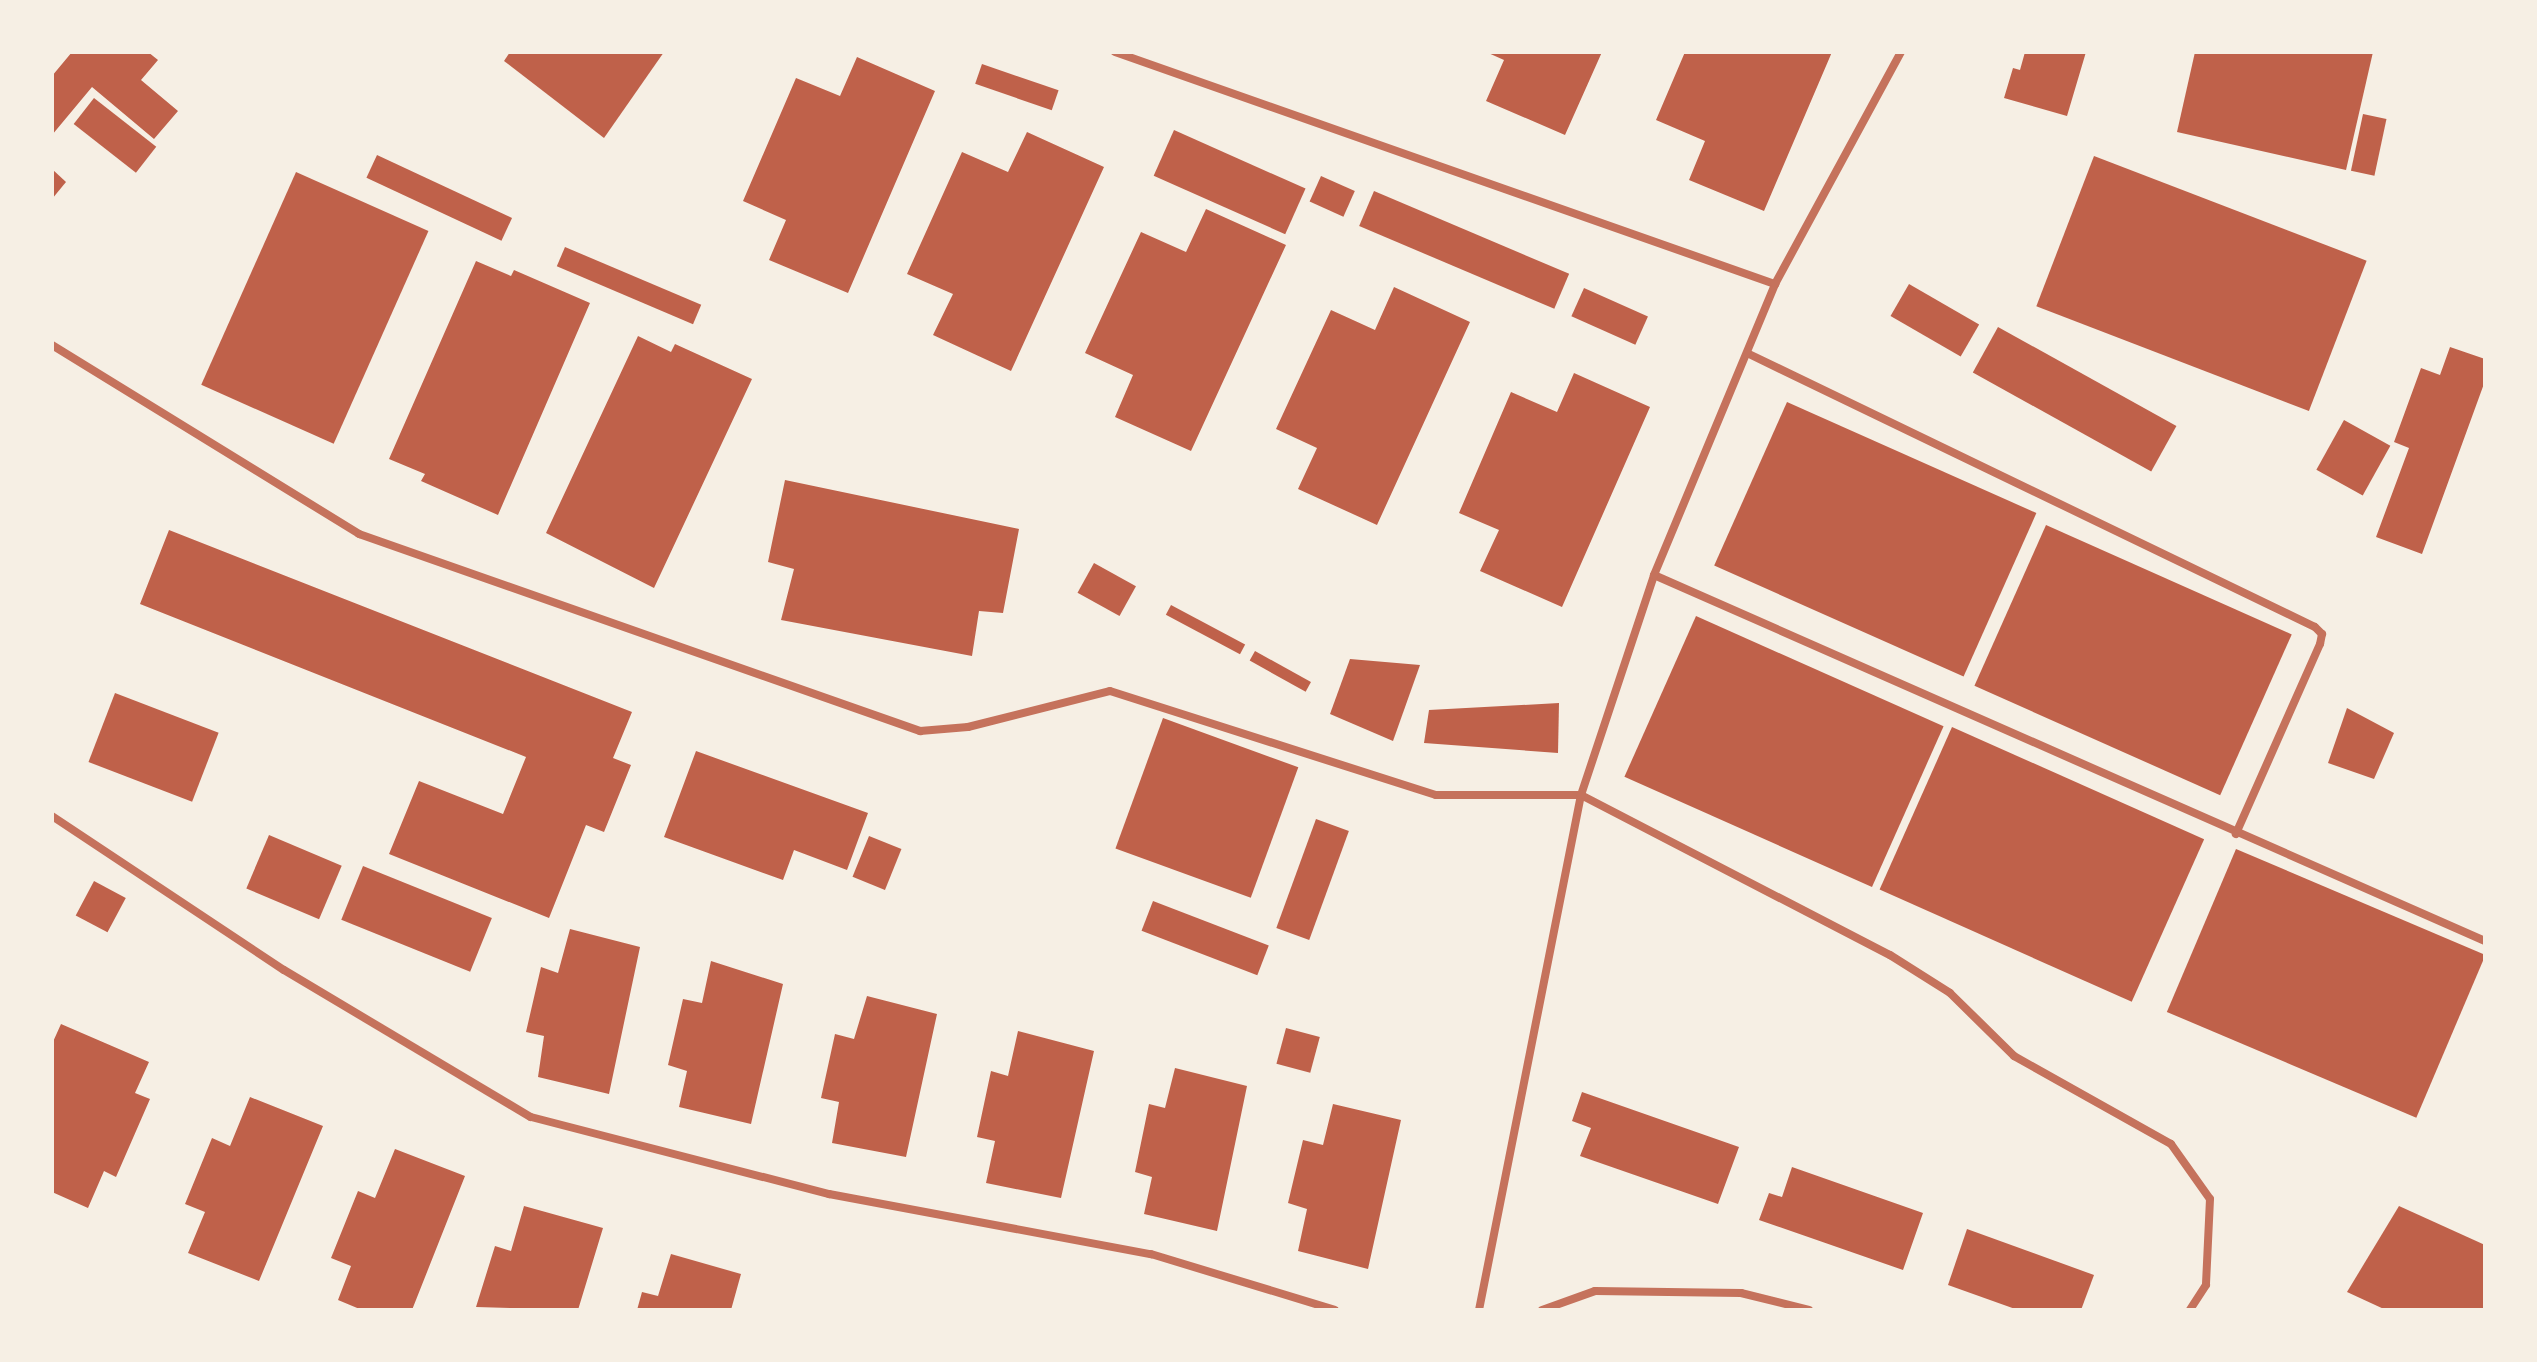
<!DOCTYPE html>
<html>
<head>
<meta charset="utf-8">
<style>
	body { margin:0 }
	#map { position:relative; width:2537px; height:1362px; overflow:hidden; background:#f6efe4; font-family:"Sofia Sans Condensed",sans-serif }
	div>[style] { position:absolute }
	.building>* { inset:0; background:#bf614a; transform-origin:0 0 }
	.minor>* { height:8px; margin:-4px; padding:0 4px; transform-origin:4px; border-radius:4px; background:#c5725c }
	span { translate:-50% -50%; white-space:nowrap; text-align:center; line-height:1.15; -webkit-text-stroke:7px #f6efe4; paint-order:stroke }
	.frame { position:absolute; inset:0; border:54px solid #f6efe4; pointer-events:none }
</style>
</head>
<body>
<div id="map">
	<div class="building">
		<div style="clip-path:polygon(72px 52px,148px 52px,158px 60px,141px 80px,178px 111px,154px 139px,92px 87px,52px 135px,52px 76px)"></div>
		<div style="clip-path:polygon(510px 52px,664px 52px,604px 138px,504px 61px)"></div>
		<div style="clip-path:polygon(1486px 52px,1602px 52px,1565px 135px,1486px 101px,1504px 60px)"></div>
		<div style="clip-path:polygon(1685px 52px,1832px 52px,1764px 211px,1689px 180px,1705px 141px,1656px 120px)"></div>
		<div style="clip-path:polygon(2025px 52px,2086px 52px,2067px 116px,2004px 98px,2013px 68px,2020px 70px)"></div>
		<div style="clip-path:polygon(2195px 52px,2373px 52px,2346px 170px,2177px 132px)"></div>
		<div style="clip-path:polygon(857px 57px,935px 91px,848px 293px,769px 260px,786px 220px,743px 201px,796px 78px,840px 96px)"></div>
		<div style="left:982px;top:64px;width:81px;height:21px;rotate:19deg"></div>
		<div style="left:94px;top:98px;width:79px;height:33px;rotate:38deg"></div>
		<div style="left:2363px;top:114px;width:24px;height:58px;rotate:12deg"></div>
		<div style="left:1174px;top:130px;width:144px;height:50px;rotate:24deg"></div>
		<div style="clip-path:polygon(1027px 132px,1104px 167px,1011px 371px,933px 335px,953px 294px,907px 274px,962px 152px,1008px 172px)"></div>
		<div style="left:377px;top:155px;width:149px;height:25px;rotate:25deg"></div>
		<div style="left:2094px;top:156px;width:292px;height:161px;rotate:21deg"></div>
		<div style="clip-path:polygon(52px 169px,66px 182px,52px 199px)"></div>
		<div style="left:296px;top:172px;width:145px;height:233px;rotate:24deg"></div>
		<div style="left:1321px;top:176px;width:37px;height:28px;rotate:24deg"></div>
		<div style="left:1374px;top:191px;width:212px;height:38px;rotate:23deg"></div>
		<div style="clip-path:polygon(1206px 209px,1286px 245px,1191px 451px,1115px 417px,1133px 375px,1085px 353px,1141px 232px,1186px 252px)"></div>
		<div style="left:565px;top:247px;width:148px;height:21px;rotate:23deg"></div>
		<div style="clip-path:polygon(476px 261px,511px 276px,514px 270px,590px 303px,498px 515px,421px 481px,425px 474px,389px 459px)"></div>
		<div style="left:1909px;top:284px;width:81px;height:37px;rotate:30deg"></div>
		<div style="clip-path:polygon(1394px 287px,1470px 322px,1377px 525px,1298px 489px,1317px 448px,1276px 429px,1331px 310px,1375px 330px)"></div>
		<div style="left:1584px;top:288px;width:70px;height:31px;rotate:24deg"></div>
		<div style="left:1998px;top:327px;width:204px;height:52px;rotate:29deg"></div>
		<div style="clip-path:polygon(638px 336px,671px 352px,675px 344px,752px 379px,654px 588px,546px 533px)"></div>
		<div style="clip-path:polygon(2450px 347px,2485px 359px,2485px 381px,2422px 554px,2376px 537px,2409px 448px,2394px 442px,2421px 368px,2440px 375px)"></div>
		<div style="clip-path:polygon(1574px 373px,1650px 407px,1562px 607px,1480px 571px,1499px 530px,1459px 513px,1511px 392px,1557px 412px)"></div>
		<div style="left:1787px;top:402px;width:273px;height:179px;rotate:24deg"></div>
		<div style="left:2344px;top:420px;width:53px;height:57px;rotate:29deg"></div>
		<div style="clip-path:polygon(785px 480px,1019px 529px,1003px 613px,979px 611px,972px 656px,781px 620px,794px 569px,768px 562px)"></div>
		<div style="left:2046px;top:525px;width:269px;height:176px;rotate:24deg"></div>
		<div style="clip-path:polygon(169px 530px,632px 712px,613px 758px,631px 765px,604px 832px,586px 825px,549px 918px,389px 854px,419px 781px,503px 814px,526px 757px,140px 604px)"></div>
		<div style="left:1094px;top:563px;width:48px;height:34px;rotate:29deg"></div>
		<div style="left:1171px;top:605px;width:84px;height:11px;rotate:28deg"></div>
		<div style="left:1696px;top:616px;width:271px;height:176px;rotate:24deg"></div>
		<div style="left:1255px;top:651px;width:64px;height:11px;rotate:29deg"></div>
		<div style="clip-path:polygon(1350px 659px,1420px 665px,1393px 741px,1330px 714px)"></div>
		<div style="left:115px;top:693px;width:111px;height:74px;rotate:21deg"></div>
		<div style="clip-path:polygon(1559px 703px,1558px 753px,1424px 743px,1429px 710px)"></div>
		<div style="clip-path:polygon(2347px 708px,2394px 733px,2374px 779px,2328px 763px)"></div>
		<div style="left:1163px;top:718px;width:144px;height:139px;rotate:20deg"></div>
		<div style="left:1952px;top:727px;width:276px;height:178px;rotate:24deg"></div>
		<div style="clip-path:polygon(696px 751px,868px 813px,847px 870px,794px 850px,783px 880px,664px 837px)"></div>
		<div style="left:1316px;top:819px;width:35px;height:116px;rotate:20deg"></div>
		<div style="left:269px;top:835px;width:79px;height:58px;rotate:23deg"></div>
		<div style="left:869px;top:836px;width:35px;height:44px;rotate:22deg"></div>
		<div style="left:2236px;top:849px;width:271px;height:177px;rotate:23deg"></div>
		<div style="left:363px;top:866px;width:139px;height:58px;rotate:22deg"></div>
		<div style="left:94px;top:881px;width:36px;height:39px;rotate:28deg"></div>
		<div style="left:1153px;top:901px;width:124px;height:32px;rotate:21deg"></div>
		<div style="clip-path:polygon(570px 929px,640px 947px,609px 1094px,538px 1077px,544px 1036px,526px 1032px,541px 967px,558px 973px)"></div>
		<div style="clip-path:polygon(711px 961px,783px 984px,751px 1124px,679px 1107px,687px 1071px,668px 1065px,683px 999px,702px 1003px)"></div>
		<div style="clip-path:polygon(867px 996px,937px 1014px,906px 1157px,832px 1143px,839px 1102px,821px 1098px,835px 1034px,854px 1039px)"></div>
		<div style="clip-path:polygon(61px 1024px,149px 1062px,135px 1093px,150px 1099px,116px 1177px,104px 1171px,88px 1208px,52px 1192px,52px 1044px)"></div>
		<div style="left:1286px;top:1028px;width:35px;height:37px;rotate:15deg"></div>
		<div style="clip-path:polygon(1018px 1031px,1094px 1051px,1061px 1198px,986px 1183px,995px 1141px,977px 1137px,991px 1071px,1008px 1076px)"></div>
		<div style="clip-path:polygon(1175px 1068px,1247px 1086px,1217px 1231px,1144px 1214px,1152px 1177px,1135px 1172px,1149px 1104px,1165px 1108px)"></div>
		<div style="clip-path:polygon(1582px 1092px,1739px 1147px,1718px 1204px,1580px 1156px,1591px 1128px,1572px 1121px)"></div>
		<div style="clip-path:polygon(250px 1097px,323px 1126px,259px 1281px,188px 1253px,205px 1212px,185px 1204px,212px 1138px,230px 1146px)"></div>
		<div style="clip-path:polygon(1333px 1104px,1401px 1120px,1368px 1269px,1298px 1251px,1307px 1209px,1288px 1203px,1303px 1140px,1323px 1145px)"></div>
		<div style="clip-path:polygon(395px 1149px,465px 1176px,412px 1310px,362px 1310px,338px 1300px,351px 1266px,331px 1258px,358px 1191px,375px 1198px)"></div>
		<div style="clip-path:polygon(1792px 1167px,1923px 1213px,1903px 1270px,1759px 1220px,1769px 1193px,1782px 1197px)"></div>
		<div style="clip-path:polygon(524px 1206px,603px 1228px,578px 1310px,476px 1307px,495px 1246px,511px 1251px)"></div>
		<div style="clip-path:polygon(2399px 1206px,2485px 1245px,2485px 1310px,2386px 1310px,2347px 1292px)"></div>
		<div style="clip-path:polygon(1967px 1229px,2094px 1275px,2081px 1310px,2018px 1310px,1948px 1285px)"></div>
		<div style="clip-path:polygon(671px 1254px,741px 1274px,731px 1310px,637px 1310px,642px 1292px,658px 1296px)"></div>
	</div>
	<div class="minor">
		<div style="left:1115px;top:52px;width:700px;rotate:19.37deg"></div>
		<div style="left:52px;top:345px;width:361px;rotate:31.6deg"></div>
		<div style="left:359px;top:534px;width:595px;rotate:19.35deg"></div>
		<div style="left:920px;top:731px;width:48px;rotate:-4.8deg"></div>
		<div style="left:968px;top:727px;width:146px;rotate:-14.2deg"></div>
		<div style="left:1110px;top:691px;width:342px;rotate:17.7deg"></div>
		<div style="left:1436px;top:795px;width:145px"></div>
		<div style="left:1581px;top:795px;width:348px;rotate:27.4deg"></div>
		<div style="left:1890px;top:955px;width:71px;rotate:32.3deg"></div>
		<div style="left:1950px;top:993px;width:90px;rotate:44.5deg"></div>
		<div style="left:2014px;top:1056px;width:180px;rotate:29.3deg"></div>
		<div style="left:2171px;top:1144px;width:67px;rotate:54.7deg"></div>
		<div style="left:2210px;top:1199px;width:86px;rotate:92.7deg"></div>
		<div style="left:2206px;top:1285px;width:30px;rotate:123deg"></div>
		<div style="left:1749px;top:354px;width:628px;rotate:25.75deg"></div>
		<div style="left:2315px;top:627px;width:10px;rotate:45deg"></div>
		<div style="left:2322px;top:634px;width:10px;rotate:101deg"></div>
		<div style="left:2320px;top:644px;width:208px;rotate:113.9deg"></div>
		<div style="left:1654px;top:575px;width:908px;rotate:23.77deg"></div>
		<div style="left:52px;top:816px;width:278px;rotate:33.6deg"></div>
		<div style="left:284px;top:970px;width:287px;rotate:30.8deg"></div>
		<div style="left:531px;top:1117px;width:308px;rotate:14.5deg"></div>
		<div style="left:829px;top:1194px;width:328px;rotate:10.6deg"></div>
		<div style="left:1151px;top:1254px;width:192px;rotate:16.9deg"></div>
		<div style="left:1479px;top:1310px;width:525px;rotate:-78.8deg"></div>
		<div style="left:1581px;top:795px;width:232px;rotate:-71.6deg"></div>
		<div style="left:1654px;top:575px;width:315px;rotate:-67.4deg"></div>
		<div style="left:1775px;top:284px;width:264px;rotate:-61.5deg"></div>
		<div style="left:1542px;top:1310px;width:56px;rotate:-19.7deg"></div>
		<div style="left:1595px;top:1291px;width:146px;rotate:0.8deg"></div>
		<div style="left:1741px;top:1293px;width:70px;rotate:14deg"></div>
	</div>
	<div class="frame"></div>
</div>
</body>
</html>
